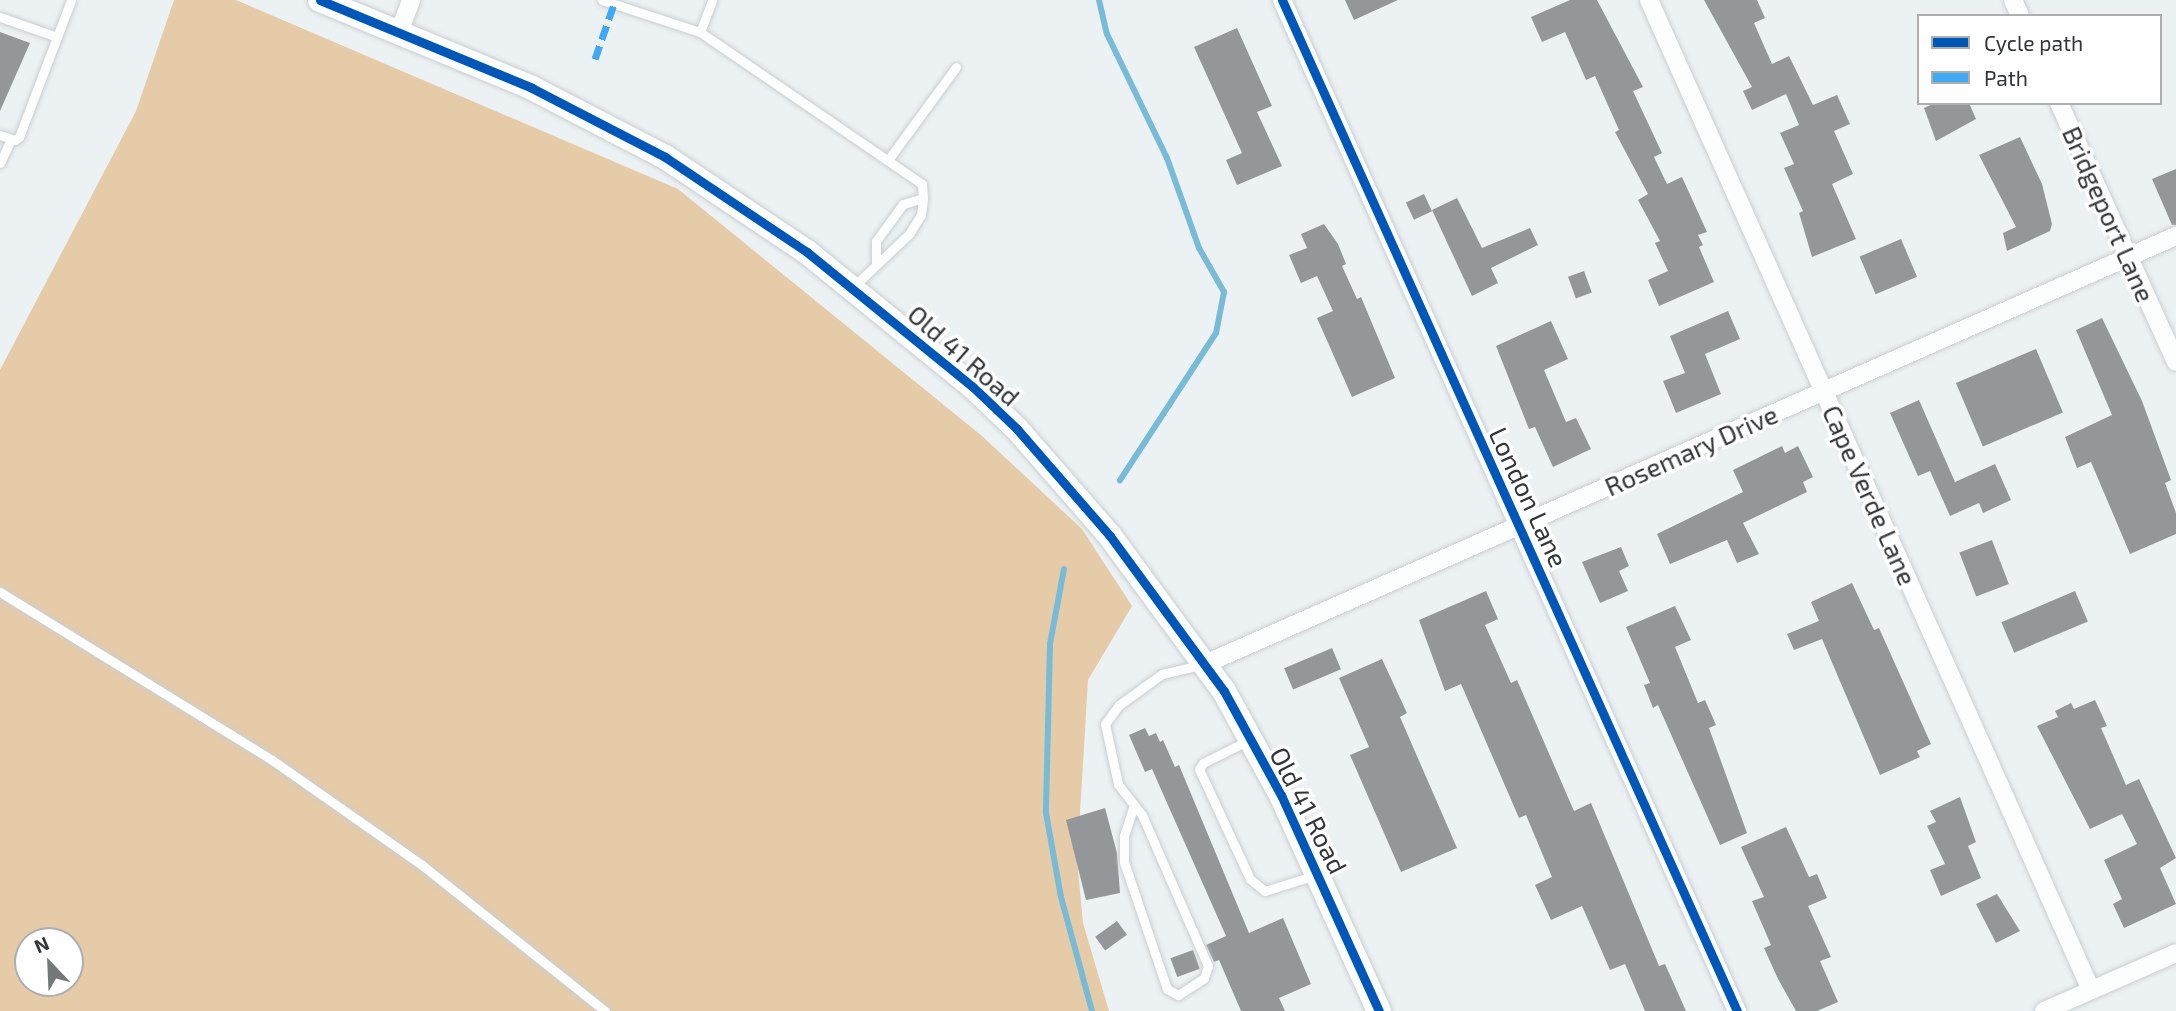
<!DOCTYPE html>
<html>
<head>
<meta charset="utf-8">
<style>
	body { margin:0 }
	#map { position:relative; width:2176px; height:1011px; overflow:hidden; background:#ecf2f4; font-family:"Exo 2",sans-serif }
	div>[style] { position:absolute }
	.forest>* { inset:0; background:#e6cba9 }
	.stream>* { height:6px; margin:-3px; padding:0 3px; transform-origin:3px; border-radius:3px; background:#78bbd6 }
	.building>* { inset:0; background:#939799; transform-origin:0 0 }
	.roads { filter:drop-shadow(0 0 2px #caced0) drop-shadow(0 0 2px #caced0) }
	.lane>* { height:9px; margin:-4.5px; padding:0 4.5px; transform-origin:4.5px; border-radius:4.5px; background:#fcfdfd }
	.street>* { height:18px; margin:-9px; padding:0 9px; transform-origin:9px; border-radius:9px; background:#fcfdfd }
	.secondary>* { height:24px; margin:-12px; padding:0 12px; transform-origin:12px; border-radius:12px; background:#fcfdfd }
	.quiet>* { height:7px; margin-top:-3.5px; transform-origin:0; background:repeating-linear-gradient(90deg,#3fa9f5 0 14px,transparent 0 21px) }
	.cycleway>* { height:9px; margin:-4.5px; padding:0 4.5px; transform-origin:4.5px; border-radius:4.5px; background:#0057b8 }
	span { translate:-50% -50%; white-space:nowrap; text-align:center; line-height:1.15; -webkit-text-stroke:7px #fefefe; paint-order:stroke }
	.street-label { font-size:26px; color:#323638 }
	.legend { position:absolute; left:1917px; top:14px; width:245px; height:91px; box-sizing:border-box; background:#fefefe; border:2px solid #acaeaf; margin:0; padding:9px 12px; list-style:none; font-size:21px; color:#323638 }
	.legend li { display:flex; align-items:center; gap:14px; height:35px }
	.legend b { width:35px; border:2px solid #acaeaf }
	.north { position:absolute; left:14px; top:927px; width:70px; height:70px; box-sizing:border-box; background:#fefefe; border:2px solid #acaeaf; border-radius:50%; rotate:337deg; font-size:19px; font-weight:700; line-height:28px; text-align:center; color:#323638 }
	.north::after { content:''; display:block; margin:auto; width:24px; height:32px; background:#73787a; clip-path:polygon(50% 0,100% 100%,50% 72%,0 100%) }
</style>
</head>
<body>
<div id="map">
	<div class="forest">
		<div style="clip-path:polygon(evenodd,174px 0,236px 0,678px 189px,982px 436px,1082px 529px,1132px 606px,1088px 680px,1082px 781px,1077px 859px,1083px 923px,1109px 1011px,0 1011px,0 370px,136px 111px,174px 0,28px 941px,70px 941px,70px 983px,28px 983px,28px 941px)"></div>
	</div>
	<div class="stream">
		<div style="left:1099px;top:0;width:35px;rotate:77deg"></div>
		<div style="left:1107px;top:34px;width:138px;rotate:64.2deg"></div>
		<div style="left:1167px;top:158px;width:96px;rotate:70.4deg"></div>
		<div style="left:1199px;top:248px;width:51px;rotate:60.4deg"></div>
		<div style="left:1224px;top:292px;width:42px;rotate:101deg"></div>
		<div style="left:1216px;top:333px;width:176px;rotate:123.1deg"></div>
		<div style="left:1064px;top:569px;width:76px;rotate:100.6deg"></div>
		<div style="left:1050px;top:644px;width:169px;rotate:91.4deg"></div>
		<div style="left:1046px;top:813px;width:85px;rotate:79.9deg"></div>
		<div style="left:1061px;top:897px;width:118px;rotate:74.8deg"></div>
	</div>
	<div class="building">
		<div style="clip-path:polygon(1345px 0,1398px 0,1354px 20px)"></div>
		<div style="clip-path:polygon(1570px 0,1597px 0,1643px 87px,1633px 91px,1662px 153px,1654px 157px,1667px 184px,1682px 177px,1707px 232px,1698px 235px,1703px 245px,1699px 247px,1714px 282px,1659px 306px,1648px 280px,1668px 271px,1655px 243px,1660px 241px,1638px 200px,1648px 194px,1615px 132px,1619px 130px,1595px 76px,1586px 80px,1565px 32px,1542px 42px,1531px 17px)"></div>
		<div style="clip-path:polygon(1704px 0,1757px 0,1765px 18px,1754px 23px,1772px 64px,1789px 56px,1813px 105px,1837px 95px,1850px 124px,1834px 131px,1853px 174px,1832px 184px,1856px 239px,1812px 257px,1799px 213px,1803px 211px,1784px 168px,1794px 164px,1780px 133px,1799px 125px,1786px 94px,1752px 110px,1743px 91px,1752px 87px)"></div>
		<div style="clip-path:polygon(1237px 28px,1272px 106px,1257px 112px,1282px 166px,1237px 185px,1226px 160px,1242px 153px,1194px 47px)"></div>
		<div style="clip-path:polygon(0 32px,30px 43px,0 111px)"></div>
		<div style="clip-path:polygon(1935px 103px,1969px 103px,1976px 119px,1936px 141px,1924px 108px)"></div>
		<div style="clip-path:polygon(2020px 137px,2042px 184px,2052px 224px,2050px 231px,2007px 251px,2003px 233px,2016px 227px,1979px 155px)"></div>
		<div style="clip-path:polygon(2176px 169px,2176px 225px,2172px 225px,2152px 179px)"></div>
		<div style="left:1424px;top:194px;width:19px;height:20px;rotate:65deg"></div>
		<div style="clip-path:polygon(1457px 198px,1482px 248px,1530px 228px,1538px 245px,1491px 268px,1498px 283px,1472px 296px,1432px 210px)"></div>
		<div style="clip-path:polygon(1324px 224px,1338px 244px,1346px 264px,1342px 266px,1357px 299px,1361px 297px,1395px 378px,1352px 397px,1317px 318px,1333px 311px,1317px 276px,1301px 283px,1289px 255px,1307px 248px,1301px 234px)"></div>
		<div style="left:1901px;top:239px;width:41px;height:45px;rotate:67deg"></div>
		<div style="left:1584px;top:271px;width:23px;height:17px;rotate:70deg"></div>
		<div style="clip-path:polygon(1728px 311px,1740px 339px,1705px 354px,1721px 394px,1676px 413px,1663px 381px,1685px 373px,1670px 336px)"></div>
		<div style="clip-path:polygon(2102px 318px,2142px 401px,2171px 480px,2165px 483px,2176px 513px,2176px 534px,2130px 554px,2091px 462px,2077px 468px,2065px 437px,2112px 415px,2076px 330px)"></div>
		<div style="clip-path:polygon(1551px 321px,1568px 359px,1544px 370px,1566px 422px,1576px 418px,1591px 449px,1553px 467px,1535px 427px,1529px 429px,1496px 346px)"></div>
		<div style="left:2036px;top:349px;width:69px;height:87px;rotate:67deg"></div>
		<div style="clip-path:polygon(1919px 400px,1955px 482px,1995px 464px,2011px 500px,1983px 513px,1979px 503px,1950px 516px,1930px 471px,1918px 476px,1890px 413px)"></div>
		<div style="clip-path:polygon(1782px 446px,1785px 453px,1798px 446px,1813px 477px,1803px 482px,1807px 492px,1743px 523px,1759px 554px,1737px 563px,1727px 540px,1670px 564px,1657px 534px,1743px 492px,1733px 470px)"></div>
		<div style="left:1992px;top:540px;width:47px;height:35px;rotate:69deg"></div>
		<div style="clip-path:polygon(1621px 547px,1629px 566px,1619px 571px,1628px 591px,1600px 603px,1582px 562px)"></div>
		<div style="clip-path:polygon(1852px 583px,1874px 630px,1879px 628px,1931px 744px,1917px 751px,1920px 757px,1880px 775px,1822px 639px,1794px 650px,1787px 634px,1819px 621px,1811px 602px)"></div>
		<div style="clip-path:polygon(1486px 591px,1498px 619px,1485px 625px,1511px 683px,1517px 680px,1574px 811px,1591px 803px,1659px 966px,1665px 964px,1686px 1011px,1645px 1011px,1625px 964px,1610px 970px,1582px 906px,1551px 920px,1535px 885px,1552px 877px,1526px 815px,1519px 818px,1461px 684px,1445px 691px,1419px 620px)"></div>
		<div style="left:2075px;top:591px;width:33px;height:80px;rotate:67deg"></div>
		<div style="clip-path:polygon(1675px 606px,1691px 640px,1675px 647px,1698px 703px,1705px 700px,1716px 725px,1709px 728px,1747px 833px,1720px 845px,1658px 705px,1653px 708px,1644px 685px,1650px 683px,1626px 627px)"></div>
		<div style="left:1332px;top:648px;width:23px;height:52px;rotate:67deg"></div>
		<div style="clip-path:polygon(1382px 659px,1407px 713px,1400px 717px,1457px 848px,1401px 872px,1350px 755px,1369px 747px,1339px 678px)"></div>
		<div style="clip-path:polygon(2095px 700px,2107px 726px,2101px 728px,2126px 785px,2139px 779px,2176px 858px,2160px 868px,2176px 904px,2124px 928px,2113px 904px,2122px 899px,2104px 860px,2137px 844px,2122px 814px,2090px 829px,2037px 726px,2058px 717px,2055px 711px,2071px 703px,2074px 709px)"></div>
		<div style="clip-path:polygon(1145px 728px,1149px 736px,1156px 733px,1160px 742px,1163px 740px,1175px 767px,1179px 765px,1249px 933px,1283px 918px,1311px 984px,1279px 998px,1285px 1011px,1241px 1011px,1219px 960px,1214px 962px,1206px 945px,1226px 936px,1152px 769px,1145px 772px,1129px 735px)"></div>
		<div style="clip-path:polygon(1960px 797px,1976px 842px,1968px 846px,1981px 878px,1941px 896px,1930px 870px,1945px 864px,1927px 826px,1936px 822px,1930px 811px)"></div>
		<div style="clip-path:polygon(1105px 808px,1117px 853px,1120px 893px,1086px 900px,1066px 820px)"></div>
		<div style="clip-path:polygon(1786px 827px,1809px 877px,1817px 874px,1827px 898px,1808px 906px,1831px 957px,1820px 961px,1838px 1002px,1817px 1011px,1796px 1011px,1778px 979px,1764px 948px,1771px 945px,1752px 901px,1764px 897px,1741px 847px)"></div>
		<div style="clip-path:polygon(1997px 894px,2020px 931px,1996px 943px,1976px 904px)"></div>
		<div style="left:1117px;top:921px;width:17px;height:27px;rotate:54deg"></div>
		<div style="left:1193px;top:950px;width:20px;height:24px;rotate:70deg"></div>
	</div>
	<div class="roads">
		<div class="lane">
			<div style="left:602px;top:0;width:103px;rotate:18.1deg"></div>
			<div style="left:700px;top:32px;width:34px;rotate:-69deg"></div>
			<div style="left:0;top:17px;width:60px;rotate:19.3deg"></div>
			<div style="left:700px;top:32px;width:269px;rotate:34.4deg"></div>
			<div style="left:922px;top:184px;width:14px;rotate:86deg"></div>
			<div style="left:0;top:135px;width:16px;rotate:18deg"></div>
			<div style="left:15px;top:140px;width:5px;rotate:-37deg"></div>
			<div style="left:19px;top:137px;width:147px;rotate:-69.2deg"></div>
			<div style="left:888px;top:160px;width:115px;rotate:-53.8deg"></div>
			<div style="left:0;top:163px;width:26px;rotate:-65deg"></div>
			<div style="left:854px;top:286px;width:76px;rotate:-43.4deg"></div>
			<div style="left:909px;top:234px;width:22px;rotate:-58deg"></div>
			<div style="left:921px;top:215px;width:17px;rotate:-83deg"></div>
			<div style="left:923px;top:198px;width:21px;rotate:163deg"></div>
			<div style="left:903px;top:204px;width:46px;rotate:126.1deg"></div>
			<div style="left:876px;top:241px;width:22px;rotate:90deg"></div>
			<div style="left:0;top:592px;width:320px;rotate:31.7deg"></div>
			<div style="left:272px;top:760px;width:183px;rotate:35deg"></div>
			<div style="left:422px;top:865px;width:234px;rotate:38.6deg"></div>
			<div style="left:1249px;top:740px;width:51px;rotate:153.4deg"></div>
			<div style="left:1203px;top:763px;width:7px;rotate:124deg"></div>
			<div style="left:1199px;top:769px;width:121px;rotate:65.1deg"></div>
			<div style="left:1250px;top:879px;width:19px;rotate:39deg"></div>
			<div style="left:1265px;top:891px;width:52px;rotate:-17.7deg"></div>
			<div style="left:1134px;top:805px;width:33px;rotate:108deg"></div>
			<div style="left:1124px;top:836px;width:26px;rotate:90deg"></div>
			<div style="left:1124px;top:862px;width:134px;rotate:71.3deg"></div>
			<div style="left:1167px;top:989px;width:13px;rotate:29deg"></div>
			<div style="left:1178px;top:995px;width:31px;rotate:-33deg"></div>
			<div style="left:1204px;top:978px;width:13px;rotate:-72deg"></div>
			<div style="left:1208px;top:966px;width:165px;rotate:-113.6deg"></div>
			<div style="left:1142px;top:815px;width:39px;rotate:-128deg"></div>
			<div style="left:1118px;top:784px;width:61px;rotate:-102.2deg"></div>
			<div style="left:1105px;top:724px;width:24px;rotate:-54deg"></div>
			<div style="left:1119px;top:705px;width:53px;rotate:-35.8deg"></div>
			<div style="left:1162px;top:674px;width:39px;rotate:-13deg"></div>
		</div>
		<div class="street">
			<div style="left:1282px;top:0;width:1109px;rotate:65.77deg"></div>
			<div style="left:1649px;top:0;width:1084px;rotate:65.94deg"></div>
			<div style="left:2013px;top:0;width:17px;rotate:66deg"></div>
			<div style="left:399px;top:32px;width:34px;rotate:-69deg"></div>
			<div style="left:2059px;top:103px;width:284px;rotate:65.7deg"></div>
			<div style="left:1205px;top:664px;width:1061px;rotate:-23.79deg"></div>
			<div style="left:2044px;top:1011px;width:144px;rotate:-23.7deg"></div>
		</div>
		<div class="secondary">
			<div style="left:320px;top:0;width:230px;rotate:22.5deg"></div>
			<div style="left:532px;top:88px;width:150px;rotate:27.4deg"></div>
			<div style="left:665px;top:157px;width:171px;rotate:33.8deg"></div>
			<div style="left:807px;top:252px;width:213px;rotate:39.1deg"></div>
			<div style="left:972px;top:386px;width:62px;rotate:43.7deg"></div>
			<div style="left:1017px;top:429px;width:142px;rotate:49deg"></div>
			<div style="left:1110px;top:536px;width:192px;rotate:53.7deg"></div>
			<div style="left:1224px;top:691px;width:119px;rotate:61.3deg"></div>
			<div style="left:1281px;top:795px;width:237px;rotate:65.6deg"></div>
		</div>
	</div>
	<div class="quiet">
		<div style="left:595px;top:59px;width:58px;rotate:-70.9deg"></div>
	</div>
	<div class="cycleway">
		<div style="left:320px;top:0;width:230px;rotate:22.5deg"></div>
		<div style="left:532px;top:88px;width:150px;rotate:27.4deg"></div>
		<div style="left:665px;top:157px;width:171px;rotate:33.8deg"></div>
		<div style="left:807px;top:252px;width:213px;rotate:39.1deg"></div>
		<div style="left:972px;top:386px;width:62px;rotate:43.7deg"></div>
		<div style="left:1017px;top:429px;width:142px;rotate:49deg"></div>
		<div style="left:1110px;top:536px;width:192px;rotate:53.7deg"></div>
		<div style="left:1224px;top:691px;width:119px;rotate:61.3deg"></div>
		<div style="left:1281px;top:795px;width:237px;rotate:65.6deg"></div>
		<div style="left:1282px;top:0;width:1109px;rotate:65.77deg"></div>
	</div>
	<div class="street-label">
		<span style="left:2109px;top:214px;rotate:66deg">Bridgeport Lane</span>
		<span style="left:964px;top:355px;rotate:41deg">Old 41 Road</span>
		<span style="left:1691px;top:450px;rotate:-24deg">Rosemary Drive</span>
		<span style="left:1870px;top:495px;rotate:66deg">Cape Verde Lane</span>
		<span style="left:1529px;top:497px;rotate:65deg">London Lane</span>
		<span style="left:1309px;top:810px;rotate:63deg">Old 41 Road</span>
	</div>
	<ul class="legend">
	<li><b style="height:9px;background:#0057b8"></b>Cycle path</li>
	<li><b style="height:9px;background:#3fa9f5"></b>Path</li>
	</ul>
	<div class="north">N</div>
</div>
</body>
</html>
